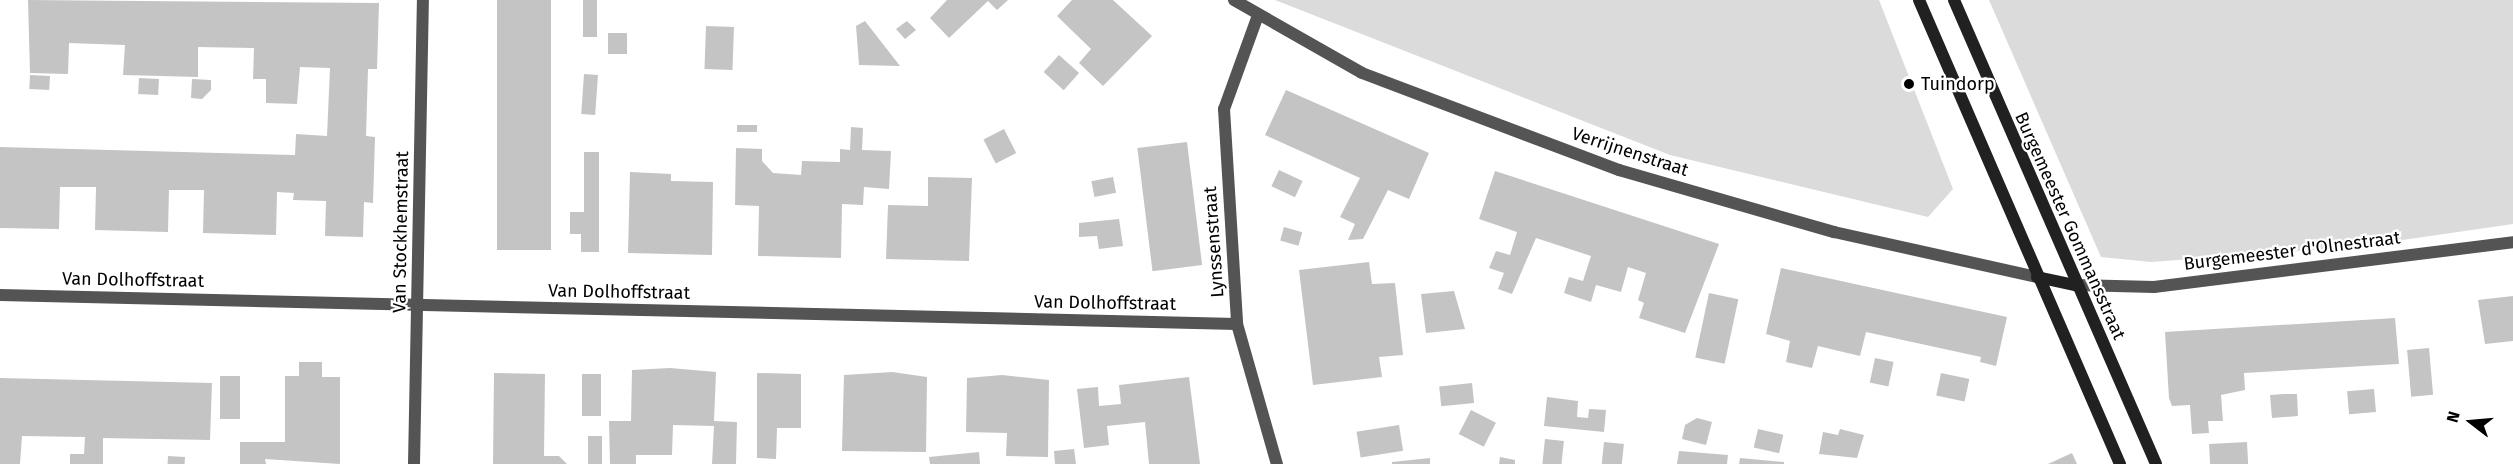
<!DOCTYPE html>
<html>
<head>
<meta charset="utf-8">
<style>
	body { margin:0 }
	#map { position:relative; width:2513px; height:464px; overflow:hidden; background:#fff; font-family:"Fira Sans",sans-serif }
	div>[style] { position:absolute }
	.green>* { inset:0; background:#dbdbdb }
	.building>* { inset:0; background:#c4c4c4; transform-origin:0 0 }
	.street>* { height:12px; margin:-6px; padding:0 6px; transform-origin:6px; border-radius:6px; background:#545454 }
	.secondary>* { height:12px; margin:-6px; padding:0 6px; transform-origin:6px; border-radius:6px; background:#212121 }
	.dots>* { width:16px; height:16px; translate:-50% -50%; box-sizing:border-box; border:3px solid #fff; border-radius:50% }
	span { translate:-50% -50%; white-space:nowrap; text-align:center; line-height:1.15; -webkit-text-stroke:4.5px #fff; paint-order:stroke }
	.poi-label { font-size:18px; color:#000 }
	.left { translate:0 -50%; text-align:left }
	.street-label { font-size:18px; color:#000 }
	.north { position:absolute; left:2441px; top:392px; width:60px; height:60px; -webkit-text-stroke:4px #fff; paint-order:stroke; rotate:286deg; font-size:16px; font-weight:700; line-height:24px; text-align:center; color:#000 }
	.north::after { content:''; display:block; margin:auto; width:21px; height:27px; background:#000; clip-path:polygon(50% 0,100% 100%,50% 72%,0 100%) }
</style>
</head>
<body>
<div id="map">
	<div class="green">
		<div style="clip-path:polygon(1275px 0,1879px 0,1953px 189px,1928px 217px,1670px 155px)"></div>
		<div style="clip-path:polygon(1989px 0,2513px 0,2513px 224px,2354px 247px,2151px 262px,2101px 257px)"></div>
	</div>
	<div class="building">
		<div style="clip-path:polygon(28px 0,379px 3px,377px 69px,368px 69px,366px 136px,375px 137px,373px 203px,364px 202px,363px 237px,325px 236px,326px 201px,293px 200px,294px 193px,277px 192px,276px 235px,203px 233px,204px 190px,169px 190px,168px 232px,95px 230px,96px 187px,60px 187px,59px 229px,0 228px,0 147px,295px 155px,296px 134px,327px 136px,330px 68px,300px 67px,297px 104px,266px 103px,266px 79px,253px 79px,254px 48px,198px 47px,198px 77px,161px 76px,123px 75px,125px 45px,69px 43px,68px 74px,30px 73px)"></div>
		<div style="left:497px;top:0;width:54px;height:250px"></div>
		<div style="left:583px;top:0;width:14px;height:37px"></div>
		<div style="clip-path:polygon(947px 0,1008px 0,997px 10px,988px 1px,949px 38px,930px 18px)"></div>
		<div style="clip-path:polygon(1072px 0,1113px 0,1152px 36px,1103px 86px,1079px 63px,1091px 49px,1057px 16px)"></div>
		<div style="clip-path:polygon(865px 21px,900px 66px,859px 65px,856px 26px)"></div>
		<div style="clip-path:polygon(907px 21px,916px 30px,905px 39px,896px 29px)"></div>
		<div style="left:706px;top:26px;width:28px;height:43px;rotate:2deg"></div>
		<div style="left:608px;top:33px;width:19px;height:21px"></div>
		<div style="left:1059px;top:55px;width:27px;height:23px;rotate:42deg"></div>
		<div style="left:584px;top:74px;width:14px;height:40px;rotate:4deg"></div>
		<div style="left:30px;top:75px;width:20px;height:14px;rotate:3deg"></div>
		<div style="left:139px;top:78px;width:20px;height:16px;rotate:3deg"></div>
		<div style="clip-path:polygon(192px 79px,211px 80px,211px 90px,202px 99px,191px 98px)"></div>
		<div style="clip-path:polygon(1286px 90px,1429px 153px,1409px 199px,1388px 190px,1363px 239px,1348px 240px,1355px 224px,1340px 217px,1360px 178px,1265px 135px)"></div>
		<div style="left:737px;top:125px;width:20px;height:7px"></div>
		<div style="clip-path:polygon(851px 127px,863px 128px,862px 150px,891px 151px,889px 189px,864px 187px,863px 205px,842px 204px,841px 258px,758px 256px,759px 206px,735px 205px,736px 148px,762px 149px,762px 161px,773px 173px,801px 175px,802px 161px,840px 162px,840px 149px,850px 150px)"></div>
		<div style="left:1004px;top:129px;width:27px;height:23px;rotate:63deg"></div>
		<div style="left:1187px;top:142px;width:124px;height:50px;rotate:83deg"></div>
		<div style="clip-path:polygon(584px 152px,599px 152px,599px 252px,581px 252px,581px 234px,570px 234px,570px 212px,584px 212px)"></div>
		<div style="left:1279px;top:170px;width:26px;height:18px;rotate:25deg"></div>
		<div style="clip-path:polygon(1495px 171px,1719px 244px,1685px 333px,1639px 318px,1644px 303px,1638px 300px,1646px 273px,1628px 267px,1621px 292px,1596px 285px,1591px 302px,1564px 293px,1569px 277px,1583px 281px,1591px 256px,1536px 238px,1512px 294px,1498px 289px,1504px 273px,1489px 268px,1496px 251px,1510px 255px,1517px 232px,1479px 219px)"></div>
		<div style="clip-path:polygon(630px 172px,671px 174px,671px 181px,713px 182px,712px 255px,628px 253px)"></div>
		<div style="clip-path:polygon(928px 177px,972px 178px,969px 261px,886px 259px,888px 205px,928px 206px)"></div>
		<div style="left:1113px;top:177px;width:16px;height:22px;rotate:79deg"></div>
		<div style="clip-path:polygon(1119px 219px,1123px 246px,1099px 249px,1097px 236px,1079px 237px,1079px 223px)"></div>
		<div style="left:1284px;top:227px;width:19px;height:14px;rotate:16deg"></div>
		<div style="clip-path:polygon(1369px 262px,1372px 284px,1395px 283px,1403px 355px,1379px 357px,1382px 377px,1313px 385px,1299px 270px)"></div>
		<div style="clip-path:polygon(1781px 268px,2007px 317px,1996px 366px,1980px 362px,1981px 357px,1866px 332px,1860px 356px,1818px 346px,1812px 368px,1786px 362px,1790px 341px,1766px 334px)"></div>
		<div style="clip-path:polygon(1454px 291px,1465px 329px,1426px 333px,1421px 294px)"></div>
		<div style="left:1709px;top:293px;width:30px;height:66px;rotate:12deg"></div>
		<div style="clip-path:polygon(2513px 296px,2513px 341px,2485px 344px,2478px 300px)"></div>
		<div style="clip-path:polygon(2395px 318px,2399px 364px,2244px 373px,2245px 390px,2221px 395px,2223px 421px,2208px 421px,2209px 433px,2192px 434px,2190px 405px,2172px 406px,2169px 398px,2165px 332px)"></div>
		<div style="left:2429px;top:348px;width:47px;height:22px;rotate:85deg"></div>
		<div style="left:1875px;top:358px;width:19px;height:25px;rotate:12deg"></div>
		<div style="clip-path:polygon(299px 362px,322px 362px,322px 377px,340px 377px,340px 464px,265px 459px,266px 464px,240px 464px,240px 442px,285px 442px,285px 376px,299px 376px)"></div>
		<div style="clip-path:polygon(670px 368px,716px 372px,714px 421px,737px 422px,736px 464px,712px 464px,714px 426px,673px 425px,672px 455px,636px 455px,636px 464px,610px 464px,609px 421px,631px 421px,632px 370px)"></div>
		<div style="clip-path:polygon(892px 372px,927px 377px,926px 452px,842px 451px,844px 375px)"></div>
		<div style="clip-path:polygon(494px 373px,545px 374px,544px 456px,559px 456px,567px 464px,493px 464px)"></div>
		<div style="clip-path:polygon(757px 373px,801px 374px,801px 428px,777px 428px,776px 459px,757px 458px)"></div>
		<div style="left:1941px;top:373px;width:29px;height:23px;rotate:12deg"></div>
		<div style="left:582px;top:374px;width:19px;height:42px"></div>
		<div style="clip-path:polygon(1002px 375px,1049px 380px,1048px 457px,1006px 456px,1007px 433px,966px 432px,967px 378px)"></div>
		<div style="left:220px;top:376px;width:20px;height:43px"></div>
		<div style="clip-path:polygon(1189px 377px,1200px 464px,1149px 464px,1145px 422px,1107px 426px,1109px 445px,1084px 448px,1077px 389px,1098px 387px,1099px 406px,1121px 404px,1119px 385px)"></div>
		<div style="clip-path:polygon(0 378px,212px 383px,210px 440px,103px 438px,103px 464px,70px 464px,70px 454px,84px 454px,85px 437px,22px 436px,20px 464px,0 464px)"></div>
		<div style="left:1472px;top:383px;width:20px;height:33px;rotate:84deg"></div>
		<div style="left:2374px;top:389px;width:23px;height:27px;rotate:85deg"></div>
		<div style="clip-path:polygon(2284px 394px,2297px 394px,2298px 416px,2272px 418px,2270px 395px)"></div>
		<div style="clip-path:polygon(1547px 397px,1578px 401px,1577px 417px,1588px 418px,1589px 409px,1606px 410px,1604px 432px,1544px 426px)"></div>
		<div style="left:1471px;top:410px;width:28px;height:27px;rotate:27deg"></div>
		<div style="clip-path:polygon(1697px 418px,1712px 422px,1706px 445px,1682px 439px,1685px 425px)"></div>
		<div style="left:1399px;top:425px;width:26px;height:43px;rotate:81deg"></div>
		<div style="left:1758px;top:429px;width:26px;height:19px;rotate:13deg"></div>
		<div style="clip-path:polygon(1840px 429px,1864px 435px,1857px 458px,1819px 454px,1823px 432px,1838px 435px)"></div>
		<div style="left:588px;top:436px;width:14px;height:28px"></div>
		<div style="left:1545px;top:439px;width:19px;height:25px;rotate:6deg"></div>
		<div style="left:1604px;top:442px;width:20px;height:22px;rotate:6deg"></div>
		<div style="left:2247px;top:442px;width:22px;height:38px;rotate:87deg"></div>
		<div style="clip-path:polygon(1074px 449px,1076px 464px,1055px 464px,1054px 451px)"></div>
		<div style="clip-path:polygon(1679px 451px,1728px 455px,1727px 464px,1677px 464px)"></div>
		<div style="clip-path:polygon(979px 452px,980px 464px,930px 464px,929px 457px)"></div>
		<div style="clip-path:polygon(2072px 453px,2077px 464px,2048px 464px)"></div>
		<div style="left:168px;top:456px;width:17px;height:8px;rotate:3deg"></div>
		<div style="clip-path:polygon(1500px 457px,1515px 460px,1515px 464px,1499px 464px)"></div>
		<div style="clip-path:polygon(1430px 458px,1430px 464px,1392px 464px,1392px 462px)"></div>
		<div style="clip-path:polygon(1740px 458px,1784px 462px,1784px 464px,1739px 464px)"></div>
	</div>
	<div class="street">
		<div style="left:1234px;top:0;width:147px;rotate:29.7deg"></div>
		<div style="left:1362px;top:73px;width:275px;rotate:20.7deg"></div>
		<div style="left:1619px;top:170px;width:224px;rotate:16.1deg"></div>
		<div style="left:1834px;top:232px;width:208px;rotate:12.5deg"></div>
		<div style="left:1257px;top:18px;width:97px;rotate:109.9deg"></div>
		<div style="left:1224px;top:109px;width:215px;rotate:86.5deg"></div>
		<div style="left:1237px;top:324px;width:146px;rotate:74.1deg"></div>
		<div style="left:2076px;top:285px;width:78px;rotate:1.5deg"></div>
		<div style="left:2154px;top:287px;width:362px;rotate:-7.1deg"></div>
		<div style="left:0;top:295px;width:1237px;rotate:1.34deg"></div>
		<div style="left:414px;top:464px;width:464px;rotate:-88.9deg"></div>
	</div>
	<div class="secondary">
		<div style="left:1919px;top:0;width:506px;rotate:66.58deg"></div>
		<div style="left:1954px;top:0;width:506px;rotate:66.47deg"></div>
		<div style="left:2037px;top:277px;width:40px;rotate:12deg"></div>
	</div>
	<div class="dots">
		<div style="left:1909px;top:84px;background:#000"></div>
	</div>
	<div class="poi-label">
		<span class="left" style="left:1921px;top:84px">Tuindorp</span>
	</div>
	<div class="street-label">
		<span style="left:1630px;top:152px;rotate:18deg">Verrijnenstraat</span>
		<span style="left:2070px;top:226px;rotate:66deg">Burgemeester Gommansstraat</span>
		<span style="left:401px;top:232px;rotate:-89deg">Van Stockhemstraat</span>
		<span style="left:1214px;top:242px;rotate:-94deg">Lynssenstraat</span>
		<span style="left:2292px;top:251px;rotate:-7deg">Burgemeester d'Olnestraat</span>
		<span style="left:133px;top:280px;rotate:1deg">Van Dolhoffstraat</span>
		<span style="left:619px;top:292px;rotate:1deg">Van Dolhoffstraat</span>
		<span style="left:1105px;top:303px;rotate:1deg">Van Dolhoffstraat</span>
	</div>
	<div class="north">N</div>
</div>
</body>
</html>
